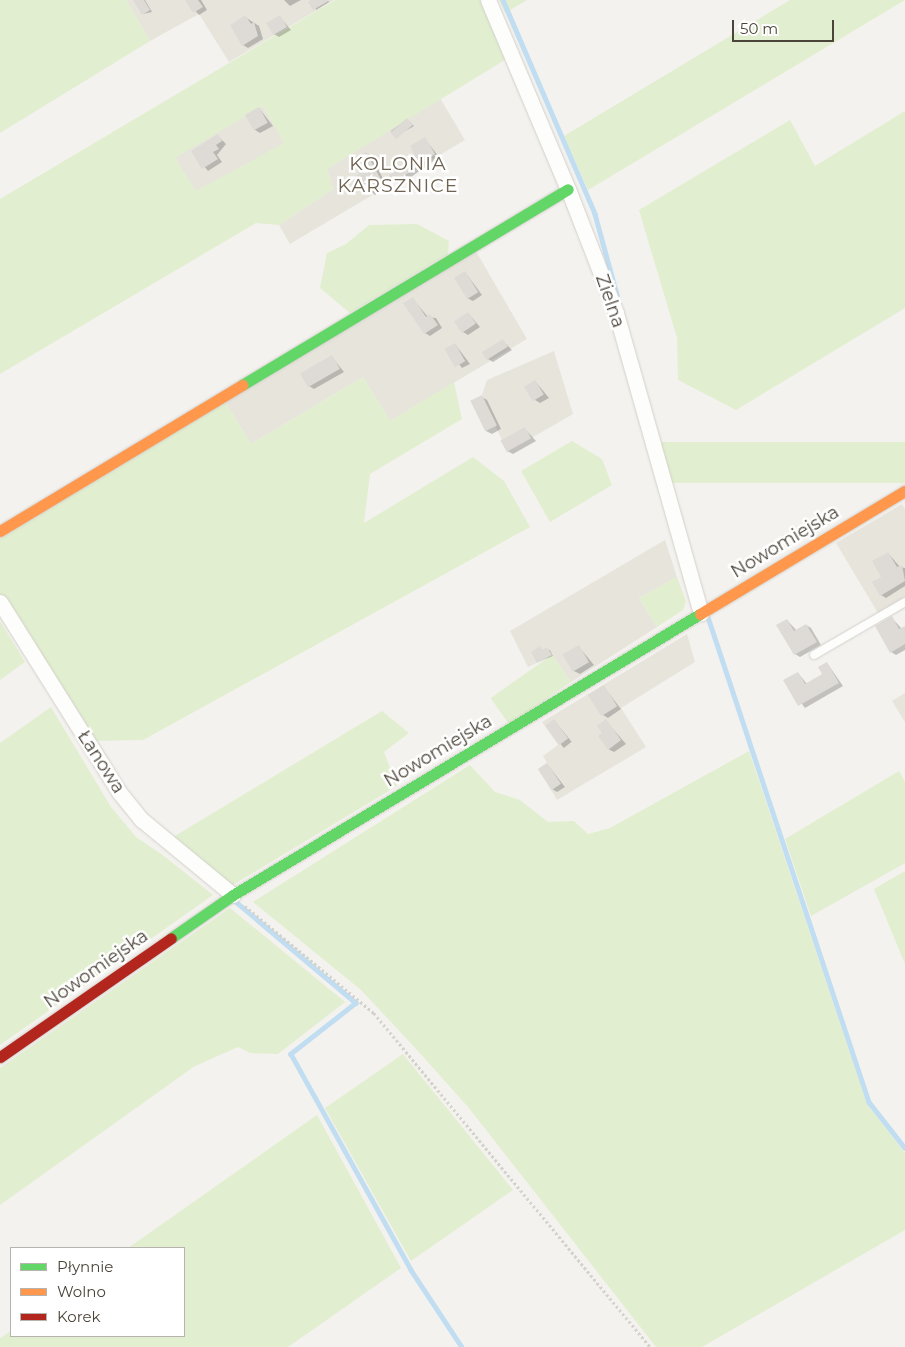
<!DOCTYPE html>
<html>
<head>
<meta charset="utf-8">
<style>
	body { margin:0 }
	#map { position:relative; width:905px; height:1347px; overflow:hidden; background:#f4f2ee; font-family:Montserrat,sans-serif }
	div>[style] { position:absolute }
	.residential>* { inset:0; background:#e7e4dc; transform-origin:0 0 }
	.green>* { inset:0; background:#e1eecf; transform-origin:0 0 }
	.shadow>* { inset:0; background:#0003; transform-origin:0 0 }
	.stream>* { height:4.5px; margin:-2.25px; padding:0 2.25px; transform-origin:2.25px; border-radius:2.25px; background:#c0ddf1 }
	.building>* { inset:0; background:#dedbd6; transform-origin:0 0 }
	.path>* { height:2.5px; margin-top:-1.25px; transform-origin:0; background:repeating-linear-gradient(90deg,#d3d2cc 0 2.5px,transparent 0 5px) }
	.roads { filter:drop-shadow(0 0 1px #d2d0cb) drop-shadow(0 0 1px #d2d0cb) }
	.lane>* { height:8px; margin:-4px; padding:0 4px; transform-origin:4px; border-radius:4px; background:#fdfdfc }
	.street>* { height:15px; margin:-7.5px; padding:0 7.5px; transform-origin:7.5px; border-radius:7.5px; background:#fdfdfc }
	.fast>* { height:11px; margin:-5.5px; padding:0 5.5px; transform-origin:5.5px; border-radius:5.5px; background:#63d668 }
	.slow>* { height:11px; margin:-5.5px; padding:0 5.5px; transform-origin:5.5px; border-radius:5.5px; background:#ff974d }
	.jam>* { height:11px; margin:-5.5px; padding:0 5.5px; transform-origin:5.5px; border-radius:5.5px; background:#b3261e }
	span { translate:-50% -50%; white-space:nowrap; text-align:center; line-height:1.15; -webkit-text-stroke:5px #fff; paint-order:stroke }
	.street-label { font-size:18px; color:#4b4439 }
	.neighbourhood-label { font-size:19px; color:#6e6250; letter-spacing:1px }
	.legend { position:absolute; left:10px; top:1247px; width:175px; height:90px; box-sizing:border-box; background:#fff; border:1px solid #b7b4b0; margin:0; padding:6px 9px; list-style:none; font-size:15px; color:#4b4439 }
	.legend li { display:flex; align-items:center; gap:10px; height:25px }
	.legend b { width:25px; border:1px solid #b7b4b0 }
	.scale { position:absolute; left:732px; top:20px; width:102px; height:22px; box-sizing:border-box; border:2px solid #4b4439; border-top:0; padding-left:6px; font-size:15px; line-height:18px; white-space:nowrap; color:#4b4439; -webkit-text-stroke:4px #fff; paint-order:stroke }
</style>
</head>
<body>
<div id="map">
	<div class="residential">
		<div style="clip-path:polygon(126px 0,334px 0,229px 62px,199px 14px,150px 41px)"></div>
		<div style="clip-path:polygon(440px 98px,465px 140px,290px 244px,279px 225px,333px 189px,327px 169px)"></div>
		<div style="left:263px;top:106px;width:43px;height:102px;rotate:60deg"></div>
		<div style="clip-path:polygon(474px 248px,527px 339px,390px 421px,363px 377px,251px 444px,224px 400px)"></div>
		<div style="clip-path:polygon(554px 351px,573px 414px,507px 452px,482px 395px,487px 380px)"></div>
		<div style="clip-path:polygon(902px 504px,905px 509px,905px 597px,878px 613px,836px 543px)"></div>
		<div style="clip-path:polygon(665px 540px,677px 577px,639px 598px,657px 627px,571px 682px,552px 655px,528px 667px,510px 631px)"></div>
		<div style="clip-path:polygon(687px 634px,695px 662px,621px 708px,646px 747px,557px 800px,538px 769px,547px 763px,543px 756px,558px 745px,542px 722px)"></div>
		<div style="clip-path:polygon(905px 693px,905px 722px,892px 701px)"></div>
	</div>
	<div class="green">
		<div style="clip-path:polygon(0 0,126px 0,150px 41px,0 133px)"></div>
		<div style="clip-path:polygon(evenodd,335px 0,483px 0,508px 58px,327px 169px,333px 189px,279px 225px,256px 223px,0 374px,0 199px,335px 0,263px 106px,284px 143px,196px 191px,175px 158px,263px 106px)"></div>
		<div style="clip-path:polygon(499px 0,527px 0,505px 13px)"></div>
		<div style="clip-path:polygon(790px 0,905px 0,588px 190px,564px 136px)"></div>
		<div style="clip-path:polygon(905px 111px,905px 308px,736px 410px,678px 380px,677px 338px,639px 210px,790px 120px,815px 166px)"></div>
		<div style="clip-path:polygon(417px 224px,449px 241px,448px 254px,350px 313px,320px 288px,327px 253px,346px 244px,369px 225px)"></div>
		<div style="clip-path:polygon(363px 377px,390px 421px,454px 382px,462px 419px,370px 474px,364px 523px,473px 457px,504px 481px,530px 527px,143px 740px,92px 741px,0 597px,0 539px,224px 400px,251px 444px)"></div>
		<div style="clip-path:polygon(572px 441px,602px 459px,612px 485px,550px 522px,521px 471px)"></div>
		<div style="left:905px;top:442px;width:41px;height:243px;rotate:90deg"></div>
		<div style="clip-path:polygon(677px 577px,686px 601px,683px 610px,657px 627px,639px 598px)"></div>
		<div style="clip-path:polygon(0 621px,25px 662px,0 680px)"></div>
		<div style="left:552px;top:655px;width:33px;height:75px;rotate:55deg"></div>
		<div style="clip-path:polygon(51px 707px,111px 807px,136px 837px,164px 856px,213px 895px,0 1045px,0 743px)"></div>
		<div style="clip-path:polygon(382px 711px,409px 733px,384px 752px,397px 786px,231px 886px,170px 839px)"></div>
		<div style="clip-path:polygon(749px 751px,867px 1104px,905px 1153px,905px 1230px,702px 1347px,656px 1347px,468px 1107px,418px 1051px,361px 990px,253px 902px,470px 765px,495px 792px,520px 800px,548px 822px,574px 821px,588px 834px,610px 828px)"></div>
		<div style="clip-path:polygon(899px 771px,905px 782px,905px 863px,811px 916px,785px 839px)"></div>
		<div style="clip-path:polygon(905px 871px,905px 964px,874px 889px)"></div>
		<div style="clip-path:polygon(230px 908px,345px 1002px,278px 1054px,250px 1053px,238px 1047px,195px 1066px,0 1205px,0 1068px)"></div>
		<div style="clip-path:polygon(403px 1054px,513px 1190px,411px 1261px,325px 1108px)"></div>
		<div style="clip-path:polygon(317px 1115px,401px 1268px,288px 1347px,0 1347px,0 1338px,11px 1331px,11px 1336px,184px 1336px,184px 1248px,128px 1248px)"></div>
	</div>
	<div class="shadow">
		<div style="clip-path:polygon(134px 0,145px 0,152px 12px,143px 14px)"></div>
		<div style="clip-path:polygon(186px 0,201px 0,207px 10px,199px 15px)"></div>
		<div style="clip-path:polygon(284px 0,301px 0,290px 6px)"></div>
		<div style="clip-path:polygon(313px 0,328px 0,329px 2px,316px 10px)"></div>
		<div style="clip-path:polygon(245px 17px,259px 26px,263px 39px,248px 48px,243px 45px)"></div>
		<div style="clip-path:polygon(280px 17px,291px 30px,279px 37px,274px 34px)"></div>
		<div style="clip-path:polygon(259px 108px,273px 126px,260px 133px,255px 130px)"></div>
		<div style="clip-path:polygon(407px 119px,414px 126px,395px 137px,391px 131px)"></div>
		<div style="clip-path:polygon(218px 136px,226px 144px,217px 155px,222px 162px,208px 171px,192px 151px)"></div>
		<div style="clip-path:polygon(425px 139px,439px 157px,400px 185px,395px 182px)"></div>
		<div style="clip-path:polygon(366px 153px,371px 156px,388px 188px,375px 195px,366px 185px,361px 188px,356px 185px,353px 178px,361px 174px)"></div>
		<div style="clip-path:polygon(465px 272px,482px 295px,473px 301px,467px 298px)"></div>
		<div style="clip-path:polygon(413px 299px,428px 317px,436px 318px,442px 328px,430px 336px,425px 333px)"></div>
		<div style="clip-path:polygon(468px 313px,480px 327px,468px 335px,463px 332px)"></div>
		<div style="clip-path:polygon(503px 341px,512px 350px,493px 362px,488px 359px)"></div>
		<div style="clip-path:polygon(455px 344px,470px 364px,462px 368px,447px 349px)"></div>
		<div style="clip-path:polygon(332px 357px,344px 372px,314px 389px,309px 386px)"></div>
		<div style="clip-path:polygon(535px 381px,549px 398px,540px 403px,535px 400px)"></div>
		<div style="clip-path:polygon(482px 397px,487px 400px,501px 429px,492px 434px,486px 431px)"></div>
		<div style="clip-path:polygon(525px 429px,536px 441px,513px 454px,507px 451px)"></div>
		<div style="clip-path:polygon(888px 553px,900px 567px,905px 568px,905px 586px,886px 598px,881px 595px)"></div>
		<div style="clip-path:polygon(892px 618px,902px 629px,905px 627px,905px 650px,896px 655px,891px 652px)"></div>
		<div style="clip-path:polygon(787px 620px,797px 631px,806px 625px,811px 628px,821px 645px,800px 657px,795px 654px)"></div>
		<div style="clip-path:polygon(579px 647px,594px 665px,580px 674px,574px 671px)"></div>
		<div style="clip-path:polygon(540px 648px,543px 651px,550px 650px,553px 656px,538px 662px)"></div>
		<div style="clip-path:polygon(827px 663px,843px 686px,805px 708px,785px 681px,798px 673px,807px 684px,824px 674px)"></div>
		<div style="clip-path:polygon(604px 687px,621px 709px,608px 718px,603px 715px)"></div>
		<div style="left:554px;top:720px;width:28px;height:10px;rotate:51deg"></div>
		<div style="clip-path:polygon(606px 721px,626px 744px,614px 752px,608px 749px,604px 734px)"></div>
		<div style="clip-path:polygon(547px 764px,565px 787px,557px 792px,552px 789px)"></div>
	</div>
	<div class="stream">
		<div style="left:503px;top:0;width:233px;rotate:66.7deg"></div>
		<div style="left:595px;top:214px;width:91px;rotate:74.7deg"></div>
		<div style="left:708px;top:617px;width:511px;rotate:71.64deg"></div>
		<div style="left:869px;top:1102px;width:58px;rotate:52deg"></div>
		<div style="left:235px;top:901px;width:158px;rotate:40.1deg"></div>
		<div style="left:356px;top:1003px;width:83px;rotate:141.9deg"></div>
		<div style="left:291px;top:1054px;width:247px;rotate:60.9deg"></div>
		<div style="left:411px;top:1270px;width:92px;rotate:56.5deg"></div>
	</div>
	<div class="building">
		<div style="clip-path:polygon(133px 0,144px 0,150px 10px,142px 15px)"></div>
		<div style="clip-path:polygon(185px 0,198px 0,203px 7px,193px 13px)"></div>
		<div style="clip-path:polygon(311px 0,330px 0,313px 10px,308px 2px)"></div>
		<div style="clip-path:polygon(245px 15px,251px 24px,254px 22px,258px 36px,242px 46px,230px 25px)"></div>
		<div style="left:280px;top:15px;width:14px;height:16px;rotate:60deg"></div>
		<div style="left:259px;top:107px;width:18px;height:16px;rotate:61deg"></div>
		<div style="left:407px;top:118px;width:9px;height:22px;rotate:49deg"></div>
		<div style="clip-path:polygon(218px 134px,222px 141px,216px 145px,219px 149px,213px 152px,218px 159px,202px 169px,191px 151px)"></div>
		<div style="clip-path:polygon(425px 137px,435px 154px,394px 183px,389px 175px,410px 162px,407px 158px,414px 153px,410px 146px)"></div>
		<div style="clip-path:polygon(366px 152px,384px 185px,369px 193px,363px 181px,355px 185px,351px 178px,359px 174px,352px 160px)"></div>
		<div style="left:465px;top:271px;width:25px;height:13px;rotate:58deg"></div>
		<div style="clip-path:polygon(413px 297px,426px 317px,430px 314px,438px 325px,424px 334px,403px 303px)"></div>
		<div style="left:468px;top:312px;width:14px;height:17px;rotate:56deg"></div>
		<div style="left:503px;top:339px;width:9px;height:25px;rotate:58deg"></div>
		<div style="left:455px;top:343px;width:21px;height:12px;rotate:61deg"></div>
		<div style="left:332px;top:355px;width:16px;height:37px;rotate:60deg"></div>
		<div style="left:535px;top:380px;width:17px;height:13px;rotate:59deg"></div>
		<div style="left:482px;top:395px;width:34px;height:13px;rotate:64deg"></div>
		<div style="left:525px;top:427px;width:13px;height:28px;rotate:61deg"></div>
		<div style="clip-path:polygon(888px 552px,897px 567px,902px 565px,905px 581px,880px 596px,872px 582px,881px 577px,872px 561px)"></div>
		<div style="clip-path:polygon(892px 616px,899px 629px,905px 626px,905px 644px,890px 653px,875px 626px)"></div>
		<div style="clip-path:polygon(787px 619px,794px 631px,806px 624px,817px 642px,794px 655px,776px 625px)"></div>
		<div style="left:579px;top:645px;width:20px;height:19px;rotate:60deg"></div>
		<div style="clip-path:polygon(540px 646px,542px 650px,547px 647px,552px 655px,537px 663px,531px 652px)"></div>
		<div style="clip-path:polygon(827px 662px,839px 683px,798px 706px,783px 680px,798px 672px,805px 684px,822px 674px,818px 667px)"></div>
		<div style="left:604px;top:685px;width:25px;height:19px;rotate:58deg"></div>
		<div style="left:554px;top:719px;width:24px;height:11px;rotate:54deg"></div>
		<div style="clip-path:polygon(606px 719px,621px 740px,608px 750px,598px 736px,602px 733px,597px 726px)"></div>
		<div style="left:547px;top:763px;width:25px;height:11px;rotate:56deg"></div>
	</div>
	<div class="path">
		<div style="left:245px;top:906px;width:168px;rotate:39.7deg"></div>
		<div style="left:374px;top:1013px;width:433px;rotate:50.4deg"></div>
	</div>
	<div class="roads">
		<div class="lane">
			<div style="left:814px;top:655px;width:105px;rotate:-30.2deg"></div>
		</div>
		<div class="street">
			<div style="left:488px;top:0;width:205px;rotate:67.1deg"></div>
			<div style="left:568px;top:189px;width:133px;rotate:68.8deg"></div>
			<div style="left:616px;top:313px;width:312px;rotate:74.2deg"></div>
			<div style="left:0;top:602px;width:224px;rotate:57.9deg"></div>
			<div style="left:119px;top:792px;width:36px;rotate:51deg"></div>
			<div style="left:142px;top:820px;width:118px;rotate:39.5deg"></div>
		</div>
		<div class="fast">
			<div style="left:242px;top:385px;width:380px;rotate:-31deg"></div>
			<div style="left:171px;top:938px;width:75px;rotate:-34.7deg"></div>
			<div style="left:233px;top:895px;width:545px;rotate:-31.04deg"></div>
		</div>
		<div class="slow">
			<div style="left:0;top:531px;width:283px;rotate:-31.1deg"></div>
			<div style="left:700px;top:614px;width:239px;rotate:-31deg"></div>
		</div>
		<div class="jam">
			<div style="left:0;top:1057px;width:208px;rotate:-34.8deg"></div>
		</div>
	</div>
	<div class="street-label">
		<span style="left:610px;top:301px;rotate:71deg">Zielna</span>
		<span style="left:785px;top:542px;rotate:-31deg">Nowomiejska</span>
		<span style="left:438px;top:751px;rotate:-31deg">Nowomiejska</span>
		<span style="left:101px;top:762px;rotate:57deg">Łanowa</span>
		<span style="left:96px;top:969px;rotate:-35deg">Nowomiejska</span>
	</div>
	<div class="neighbourhood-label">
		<span style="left:398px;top:175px">KOLONIA<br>KARSZNICE</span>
	</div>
	<ul class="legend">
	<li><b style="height:6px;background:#63d668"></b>Płynnie</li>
	<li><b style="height:6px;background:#ff974d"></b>Wolno</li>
	<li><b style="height:6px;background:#b3261e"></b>Korek</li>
	</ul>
	<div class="scale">50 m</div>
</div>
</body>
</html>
